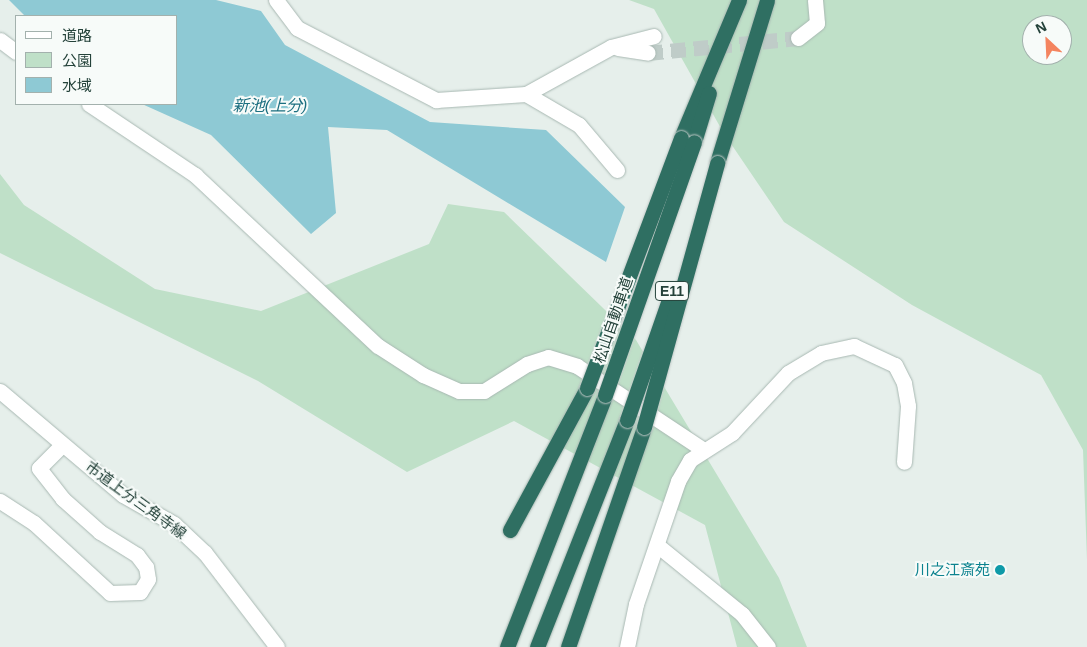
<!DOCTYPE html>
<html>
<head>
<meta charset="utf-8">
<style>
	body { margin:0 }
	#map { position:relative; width:1087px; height:647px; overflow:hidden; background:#e6efeb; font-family:Arial,"Noto Sans JP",sans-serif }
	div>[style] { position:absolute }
	.green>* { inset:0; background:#bfe0c8 }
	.water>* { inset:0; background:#8ec9d4 }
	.minor-tunnel>* { height:15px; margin-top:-7.5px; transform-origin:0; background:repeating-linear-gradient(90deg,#bfccc8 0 15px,transparent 0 23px) }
	.roads { filter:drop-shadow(0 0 1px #a8b8b2) drop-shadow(0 0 1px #a8b8b2) }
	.minor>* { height:15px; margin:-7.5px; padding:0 7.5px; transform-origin:7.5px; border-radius:7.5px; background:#fff }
	.tertiary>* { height:15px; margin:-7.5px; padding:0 7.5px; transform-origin:7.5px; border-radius:7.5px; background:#fff }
	.motorway>* { height:15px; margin:-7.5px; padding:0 7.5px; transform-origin:7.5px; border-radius:7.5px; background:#2f6f62 }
	.bridges { filter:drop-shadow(0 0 1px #c2cac8) drop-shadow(0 0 1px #c2cac8) }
	.motorway-bridge>* { height:15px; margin:-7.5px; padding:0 7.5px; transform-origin:7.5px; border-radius:7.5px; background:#2f6f62 }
	.dots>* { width:14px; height:14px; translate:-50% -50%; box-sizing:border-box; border:2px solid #f7fbf9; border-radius:50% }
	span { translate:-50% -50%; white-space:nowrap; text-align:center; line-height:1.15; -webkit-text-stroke:4px #f7fbf9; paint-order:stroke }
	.shield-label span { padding:1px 4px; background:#f7fbf9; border:1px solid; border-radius:4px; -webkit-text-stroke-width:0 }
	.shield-label { font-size:14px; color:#24423a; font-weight:700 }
	.street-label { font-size:15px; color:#24423a }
	.culture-label { font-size:15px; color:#0d838f }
	.right { translate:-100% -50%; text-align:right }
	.water-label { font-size:16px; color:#1c6f80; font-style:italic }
	.legend { position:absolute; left:15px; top:15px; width:162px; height:90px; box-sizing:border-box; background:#f7fbf9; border:1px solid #a3b1ad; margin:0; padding:6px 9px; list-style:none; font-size:15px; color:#24423a }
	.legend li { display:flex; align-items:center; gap:10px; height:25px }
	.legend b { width:25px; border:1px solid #a3b1ad }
	.north { position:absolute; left:1022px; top:15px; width:50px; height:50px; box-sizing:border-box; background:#f7fbf9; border:1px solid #a3b1ad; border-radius:50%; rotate:335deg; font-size:14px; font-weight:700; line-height:20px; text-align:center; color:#24423a }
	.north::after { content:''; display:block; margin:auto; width:18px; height:22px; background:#f4845f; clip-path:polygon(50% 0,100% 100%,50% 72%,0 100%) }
</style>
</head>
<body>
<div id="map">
	<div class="green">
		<div style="clip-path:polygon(evenodd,629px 0,1087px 0,1087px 560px,1083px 450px,1041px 375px,912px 305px,784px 222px,723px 132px,654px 9px,629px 0,1032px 25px,1062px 25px,1062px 55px,1032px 55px,1032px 25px)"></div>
		<div style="clip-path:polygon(0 174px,24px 205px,155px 289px,261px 311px,429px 244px,448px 204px,504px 212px,636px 340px,779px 578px,807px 647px,737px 647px,705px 525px,514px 421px,407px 472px,258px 381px,0 253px)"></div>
	</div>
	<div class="water">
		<div style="clip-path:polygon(9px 0,216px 0,261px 11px,285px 45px,430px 122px,546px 130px,625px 207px,606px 262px,387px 130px,328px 127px,336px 213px,311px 234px,211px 135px,142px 104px,176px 104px,176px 16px,25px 16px)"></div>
	</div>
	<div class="minor-tunnel">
		<div style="left:648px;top:53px;width:151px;rotate:-5.7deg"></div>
	</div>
	<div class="roads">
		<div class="minor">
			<div style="left:276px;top:0;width:35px;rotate:53deg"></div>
			<div style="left:297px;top:28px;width:157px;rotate:27.4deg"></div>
			<div style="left:436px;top:100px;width:90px;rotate:-3.8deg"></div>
			<div style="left:526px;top:94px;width:61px;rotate:30.3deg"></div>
			<div style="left:579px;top:125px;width:59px;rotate:49.8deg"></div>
			<div style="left:798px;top:38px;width:24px;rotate:-38deg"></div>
			<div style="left:817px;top:23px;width:23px;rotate:-95deg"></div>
			<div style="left:0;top:40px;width:20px;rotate:37deg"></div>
			<div style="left:618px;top:48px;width:30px;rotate:9deg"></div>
			<div style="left:526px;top:94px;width:97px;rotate:-28.9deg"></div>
			<div style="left:611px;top:47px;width:44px;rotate:-14.3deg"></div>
			<div style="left:89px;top:104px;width:128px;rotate:33.8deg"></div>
			<div style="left:195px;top:175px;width:250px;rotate:43.1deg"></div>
			<div style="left:378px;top:346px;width:54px;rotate:32.8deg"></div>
			<div style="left:423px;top:375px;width:39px;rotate:24deg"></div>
			<div style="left:459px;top:391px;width:25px"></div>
			<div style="left:484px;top:391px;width:51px;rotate:-32.1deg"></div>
			<div style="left:527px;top:364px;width:22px;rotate:-18deg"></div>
			<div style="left:548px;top:357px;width:30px;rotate:17deg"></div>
			<div style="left:577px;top:366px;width:152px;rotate:33.5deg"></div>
			<div style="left:0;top:501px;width:40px;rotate:32.9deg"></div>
			<div style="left:34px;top:523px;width:103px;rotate:42.6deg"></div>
			<div style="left:110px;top:593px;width:30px;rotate:-2deg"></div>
			<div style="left:140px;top:592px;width:15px;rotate:-58deg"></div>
			<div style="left:148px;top:579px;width:12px;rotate:-99deg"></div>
			<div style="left:146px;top:567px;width:15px;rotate:-127deg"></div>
			<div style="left:137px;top:555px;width:44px;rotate:-148.1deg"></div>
			<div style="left:100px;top:532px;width:50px;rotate:-138.3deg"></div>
			<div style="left:63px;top:499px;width:39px;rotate:-128deg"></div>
			<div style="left:39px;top:468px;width:33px;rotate:-45deg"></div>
			<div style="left:657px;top:545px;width:109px;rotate:39.1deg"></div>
			<div style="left:742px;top:614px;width:42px;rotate:51.8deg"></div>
			<div style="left:627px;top:647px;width:44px;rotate:-78.2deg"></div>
			<div style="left:636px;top:604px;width:130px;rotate:-71.1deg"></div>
			<div style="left:678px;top:481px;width:24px;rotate:-60deg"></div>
			<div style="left:690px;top:460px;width:50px;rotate:-32.7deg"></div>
			<div style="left:732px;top:433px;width:82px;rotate:-47deg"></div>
			<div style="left:788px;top:373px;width:39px;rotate:-31deg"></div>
			<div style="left:821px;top:353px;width:34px;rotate:-12deg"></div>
			<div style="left:854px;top:346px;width:45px;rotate:24.9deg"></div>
			<div style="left:895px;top:365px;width:20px;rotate:63deg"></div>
			<div style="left:904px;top:383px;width:23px;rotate:80deg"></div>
			<div style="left:908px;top:406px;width:56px;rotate:94.1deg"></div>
		</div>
		<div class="tertiary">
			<div style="left:0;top:391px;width:161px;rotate:40.2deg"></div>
			<div style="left:123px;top:495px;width:59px;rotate:29.6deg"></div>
			<div style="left:174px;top:524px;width:42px;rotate:43.1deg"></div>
			<div style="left:205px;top:553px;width:118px;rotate:52.5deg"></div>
		</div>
		<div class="motorway">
			<div style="left:681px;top:138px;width:150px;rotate:-67.2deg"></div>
			<div style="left:694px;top:142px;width:51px;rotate:-73deg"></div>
			<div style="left:717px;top:163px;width:170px;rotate:-72.9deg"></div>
			<div style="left:510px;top:530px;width:162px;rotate:-61.5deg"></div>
			<div style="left:507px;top:647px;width:270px;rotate:-68.7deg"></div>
			<div style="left:537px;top:647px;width:244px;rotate:-68.4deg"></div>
			<div style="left:568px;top:647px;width:233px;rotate:-70.9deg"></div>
		</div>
	</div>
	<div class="bridges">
		<div class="motorway-bridge">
			<div style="left:587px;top:388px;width:267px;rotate:-69.4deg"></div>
			<div style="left:605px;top:395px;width:268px;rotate:-70.6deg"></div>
			<div style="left:627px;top:420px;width:133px;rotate:-70.8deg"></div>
			<div style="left:644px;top:427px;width:274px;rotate:-74.5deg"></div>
		</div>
	</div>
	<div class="dots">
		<div style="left:1000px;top:570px;background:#0f9aa8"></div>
	</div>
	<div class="shield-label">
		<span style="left:672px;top:291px">E11</span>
	</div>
	<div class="street-label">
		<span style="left:613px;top:320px;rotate:-71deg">松山自動車道</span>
		<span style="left:136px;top:500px;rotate:36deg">市道上分三角寺線</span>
	</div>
	<div class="culture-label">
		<span class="right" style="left:990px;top:570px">川之江斎苑</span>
	</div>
	<div class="water-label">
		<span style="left:270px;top:106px">新池(上分)</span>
	</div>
	<ul class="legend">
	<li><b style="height:6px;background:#fff"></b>道路</li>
	<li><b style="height:14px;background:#bfe0c8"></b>公園</li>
	<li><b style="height:14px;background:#8ec9d4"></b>水域</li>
	</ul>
	<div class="north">N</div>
</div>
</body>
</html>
